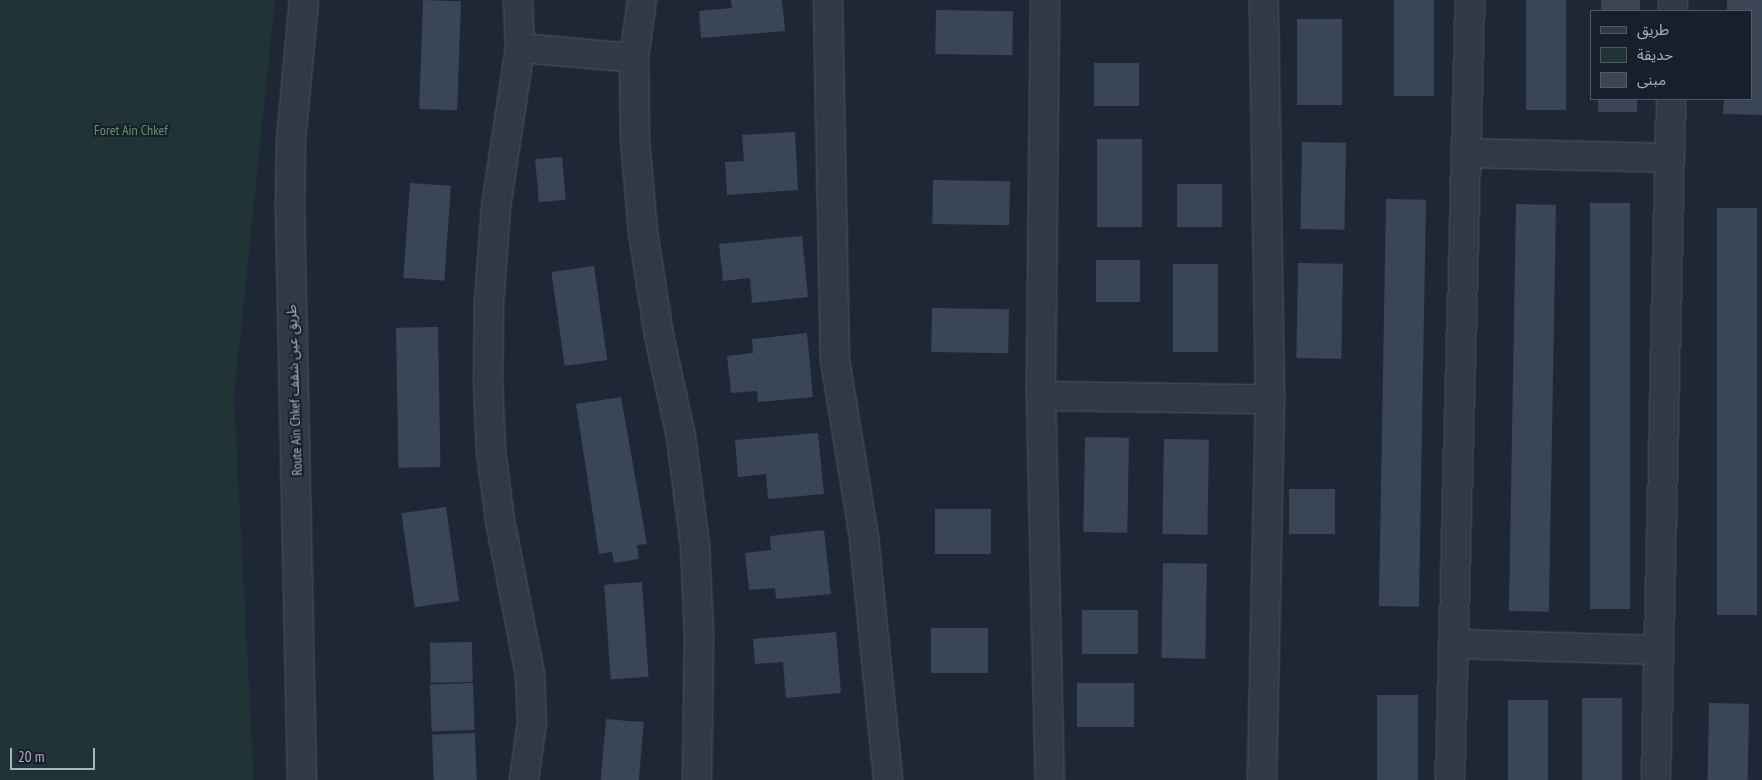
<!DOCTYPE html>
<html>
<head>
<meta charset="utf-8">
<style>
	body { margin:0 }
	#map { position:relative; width:1762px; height:780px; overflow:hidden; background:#1e2735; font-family:"PT Sans Narrow","Noto Sans Arabic",sans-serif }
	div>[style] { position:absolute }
	.green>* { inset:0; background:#203336 }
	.building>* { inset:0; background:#3a4556; transform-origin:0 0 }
	.roads { filter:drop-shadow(0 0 1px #4f5664) drop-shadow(0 0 1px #4f5664) }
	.minor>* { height:28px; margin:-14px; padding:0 14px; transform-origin:14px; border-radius:14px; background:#323946 }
	.tertiary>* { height:28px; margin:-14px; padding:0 14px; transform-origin:14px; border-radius:14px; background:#323946 }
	span { translate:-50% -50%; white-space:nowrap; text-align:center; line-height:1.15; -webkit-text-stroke:4px #181e2a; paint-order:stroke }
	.park-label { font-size:14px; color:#639371 }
	.street-label { font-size:14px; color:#abb3c3 }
	.legend { position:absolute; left:1590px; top:10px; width:162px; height:90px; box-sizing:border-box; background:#181e2a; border:1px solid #535a67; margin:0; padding:6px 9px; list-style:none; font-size:15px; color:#abb3c3 }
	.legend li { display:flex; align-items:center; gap:10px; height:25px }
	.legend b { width:25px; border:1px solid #535a67 }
	.scale { position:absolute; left:10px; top:748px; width:85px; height:22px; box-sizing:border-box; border:2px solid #abb3c3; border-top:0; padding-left:6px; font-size:15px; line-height:18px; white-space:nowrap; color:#abb3c3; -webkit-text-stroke:4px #181e2a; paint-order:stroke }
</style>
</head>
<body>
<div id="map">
	<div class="green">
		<div style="clip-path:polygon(0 0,275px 0,234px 398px,254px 780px,0 780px)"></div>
	</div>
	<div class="building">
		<div style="left:423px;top:0;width:38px;height:109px;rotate:2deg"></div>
		<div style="clip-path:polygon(731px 0,782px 0,785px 31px,701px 38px,699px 11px,732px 8px)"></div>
		<div style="left:1394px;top:0;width:40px;height:96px"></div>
		<div style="left:1526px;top:0;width:40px;height:110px"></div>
		<div style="left:1601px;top:0;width:39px;height:11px"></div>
		<div style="clip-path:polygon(1727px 0,1762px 0,1762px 115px,1723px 114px,1724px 99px,1751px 99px,1751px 11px,1727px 11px)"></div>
		<div style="left:936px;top:10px;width:77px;height:44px;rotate:1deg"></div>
		<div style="left:1297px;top:19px;width:45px;height:86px"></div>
		<div style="left:1094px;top:63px;width:45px;height:43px"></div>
		<div style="left:1598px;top:99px;width:39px;height:13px"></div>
		<div style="clip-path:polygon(795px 132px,798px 190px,727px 195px,725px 162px,744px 161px,742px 135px)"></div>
		<div style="left:1097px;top:139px;width:45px;height:88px"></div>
		<div style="left:1302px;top:142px;width:44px;height:87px;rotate:1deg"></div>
		<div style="left:562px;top:157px;width:43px;height:27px;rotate:85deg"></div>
		<div style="left:933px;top:180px;width:77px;height:44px;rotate:1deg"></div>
		<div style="left:410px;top:183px;width:41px;height:95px;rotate:4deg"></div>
		<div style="left:1177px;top:184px;width:45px;height:43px"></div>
		<div style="left:1386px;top:199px;width:40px;height:407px;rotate:1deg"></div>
		<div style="left:1590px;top:203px;width:40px;height:406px"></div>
		<div style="left:1516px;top:204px;width:40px;height:407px;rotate:1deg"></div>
		<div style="left:1717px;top:208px;width:40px;height:407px"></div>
		<div style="clip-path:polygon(802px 236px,808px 297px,752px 303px,750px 278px,723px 281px,719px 244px)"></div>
		<div style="left:1096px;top:260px;width:44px;height:42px"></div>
		<div style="left:1298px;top:263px;width:45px;height:95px;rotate:1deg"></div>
		<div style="left:1173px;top:264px;width:45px;height:88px"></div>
		<div style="left:594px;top:266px;width:95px;height:43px;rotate:82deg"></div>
		<div style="left:932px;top:308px;width:77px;height:44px;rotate:1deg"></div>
		<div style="left:438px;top:327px;width:140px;height:42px;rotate:89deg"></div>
		<div style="clip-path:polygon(807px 333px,813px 397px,758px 402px,757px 391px,731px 393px,727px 356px,753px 353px,752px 339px)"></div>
		<div style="clip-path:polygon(621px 397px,647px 544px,637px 545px,639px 559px,614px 563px,612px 552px,599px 554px,576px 404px)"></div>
		<div style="clip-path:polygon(818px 433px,824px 494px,768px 499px,766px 474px,738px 477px,735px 440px)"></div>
		<div style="left:1085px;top:437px;width:44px;height:95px;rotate:1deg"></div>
		<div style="left:1164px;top:439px;width:45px;height:95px;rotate:1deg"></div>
		<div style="left:1289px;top:489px;width:46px;height:45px"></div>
		<div style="left:446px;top:507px;width:95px;height:45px;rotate:82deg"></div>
		<div style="left:935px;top:509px;width:56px;height:45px"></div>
		<div style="clip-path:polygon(824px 530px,831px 594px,776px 599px,775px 588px,749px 590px,745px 553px,771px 550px,770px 536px)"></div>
		<div style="left:1163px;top:563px;width:44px;height:95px;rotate:1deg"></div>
		<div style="left:642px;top:582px;width:95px;height:38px;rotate:86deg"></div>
		<div style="left:1082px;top:610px;width:56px;height:44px"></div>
		<div style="left:931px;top:628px;width:57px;height:45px"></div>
		<div style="clip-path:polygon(836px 632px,841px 693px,786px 698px,783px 662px,755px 664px,753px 639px)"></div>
		<div style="left:472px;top:642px;width:40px;height:42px;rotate:89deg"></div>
		<div style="left:473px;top:683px;width:47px;height:43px;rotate:88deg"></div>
		<div style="left:1077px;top:683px;width:57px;height:44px"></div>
		<div style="left:1377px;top:695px;width:41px;height:85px"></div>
		<div style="left:1582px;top:698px;width:40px;height:82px"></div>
		<div style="left:1508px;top:700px;width:40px;height:80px"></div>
		<div style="left:1709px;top:703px;width:40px;height:77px;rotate:1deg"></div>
		<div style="left:606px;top:719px;width:38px;height:61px;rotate:5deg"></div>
		<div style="left:475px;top:733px;width:47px;height:43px;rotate:88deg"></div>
	</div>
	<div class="roads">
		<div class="minor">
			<div style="left:518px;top:0;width:48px;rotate:87.6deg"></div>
			<div style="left:520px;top:48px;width:161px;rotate:98.6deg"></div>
			<div style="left:496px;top:207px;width:95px;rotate:94.2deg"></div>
			<div style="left:489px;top:302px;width:78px;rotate:90.7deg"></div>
			<div style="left:488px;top:380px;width:71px;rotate:87.6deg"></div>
			<div style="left:491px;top:451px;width:70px;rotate:82.6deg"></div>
			<div style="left:500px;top:520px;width:157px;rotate:79deg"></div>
			<div style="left:530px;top:674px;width:48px;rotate:87.6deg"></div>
			<div style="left:532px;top:722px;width:59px;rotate:97.9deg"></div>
			<div style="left:642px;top:0;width:59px;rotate:97.9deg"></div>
			<div style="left:634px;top:58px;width:82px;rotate:89.3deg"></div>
			<div style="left:635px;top:140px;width:92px;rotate:85deg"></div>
			<div style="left:643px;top:232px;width:104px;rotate:81.2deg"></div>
			<div style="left:659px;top:335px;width:104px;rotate:77.8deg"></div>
			<div style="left:681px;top:437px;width:109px;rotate:82.6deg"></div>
			<div style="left:695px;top:545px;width:91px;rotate:87.5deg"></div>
			<div style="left:699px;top:636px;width:144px;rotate:90.8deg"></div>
			<div style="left:828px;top:0;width:360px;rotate:88.9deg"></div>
			<div style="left:835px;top:360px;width:180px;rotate:80.7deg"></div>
			<div style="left:864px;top:538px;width:243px;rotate:84.3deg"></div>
			<div style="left:1045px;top:0;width:396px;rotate:90.6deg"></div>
			<div style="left:1041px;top:396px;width:384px;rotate:88.7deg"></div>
			<div style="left:1673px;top:11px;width:11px;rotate:-90deg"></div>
			<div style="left:520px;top:48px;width:114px;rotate:5deg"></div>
			<div style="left:1466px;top:153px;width:204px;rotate:1.4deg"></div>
			<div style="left:1041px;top:396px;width:229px;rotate:0.8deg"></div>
			<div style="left:1453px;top:644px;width:206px;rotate:1.7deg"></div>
			<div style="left:1262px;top:780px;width:381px;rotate:-88.8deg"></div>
			<div style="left:1270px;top:399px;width:399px;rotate:-90.9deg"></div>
			<div style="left:1450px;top:780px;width:780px;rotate:-88.53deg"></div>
			<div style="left:1656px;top:780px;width:681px;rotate:-88.74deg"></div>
		</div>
		<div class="tertiary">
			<div style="left:302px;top:780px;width:573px;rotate:-91.2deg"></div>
			<div style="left:290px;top:207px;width:67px;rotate:-89.1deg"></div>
			<div style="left:291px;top:140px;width:141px;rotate:-84.7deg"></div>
		</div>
	</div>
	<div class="park-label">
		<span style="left:131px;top:130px">Foret Ain Chkef</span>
	</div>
	<div class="street-label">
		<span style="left:294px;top:390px;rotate:-92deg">Route Aïn Chkef طريق عين شقف</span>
	</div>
	<ul class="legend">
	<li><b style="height:6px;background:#323946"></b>طريق</li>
	<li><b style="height:14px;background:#203336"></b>حديقة</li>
	<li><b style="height:14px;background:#3a4556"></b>مبنى</li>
	</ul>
	<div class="scale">20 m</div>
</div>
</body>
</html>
